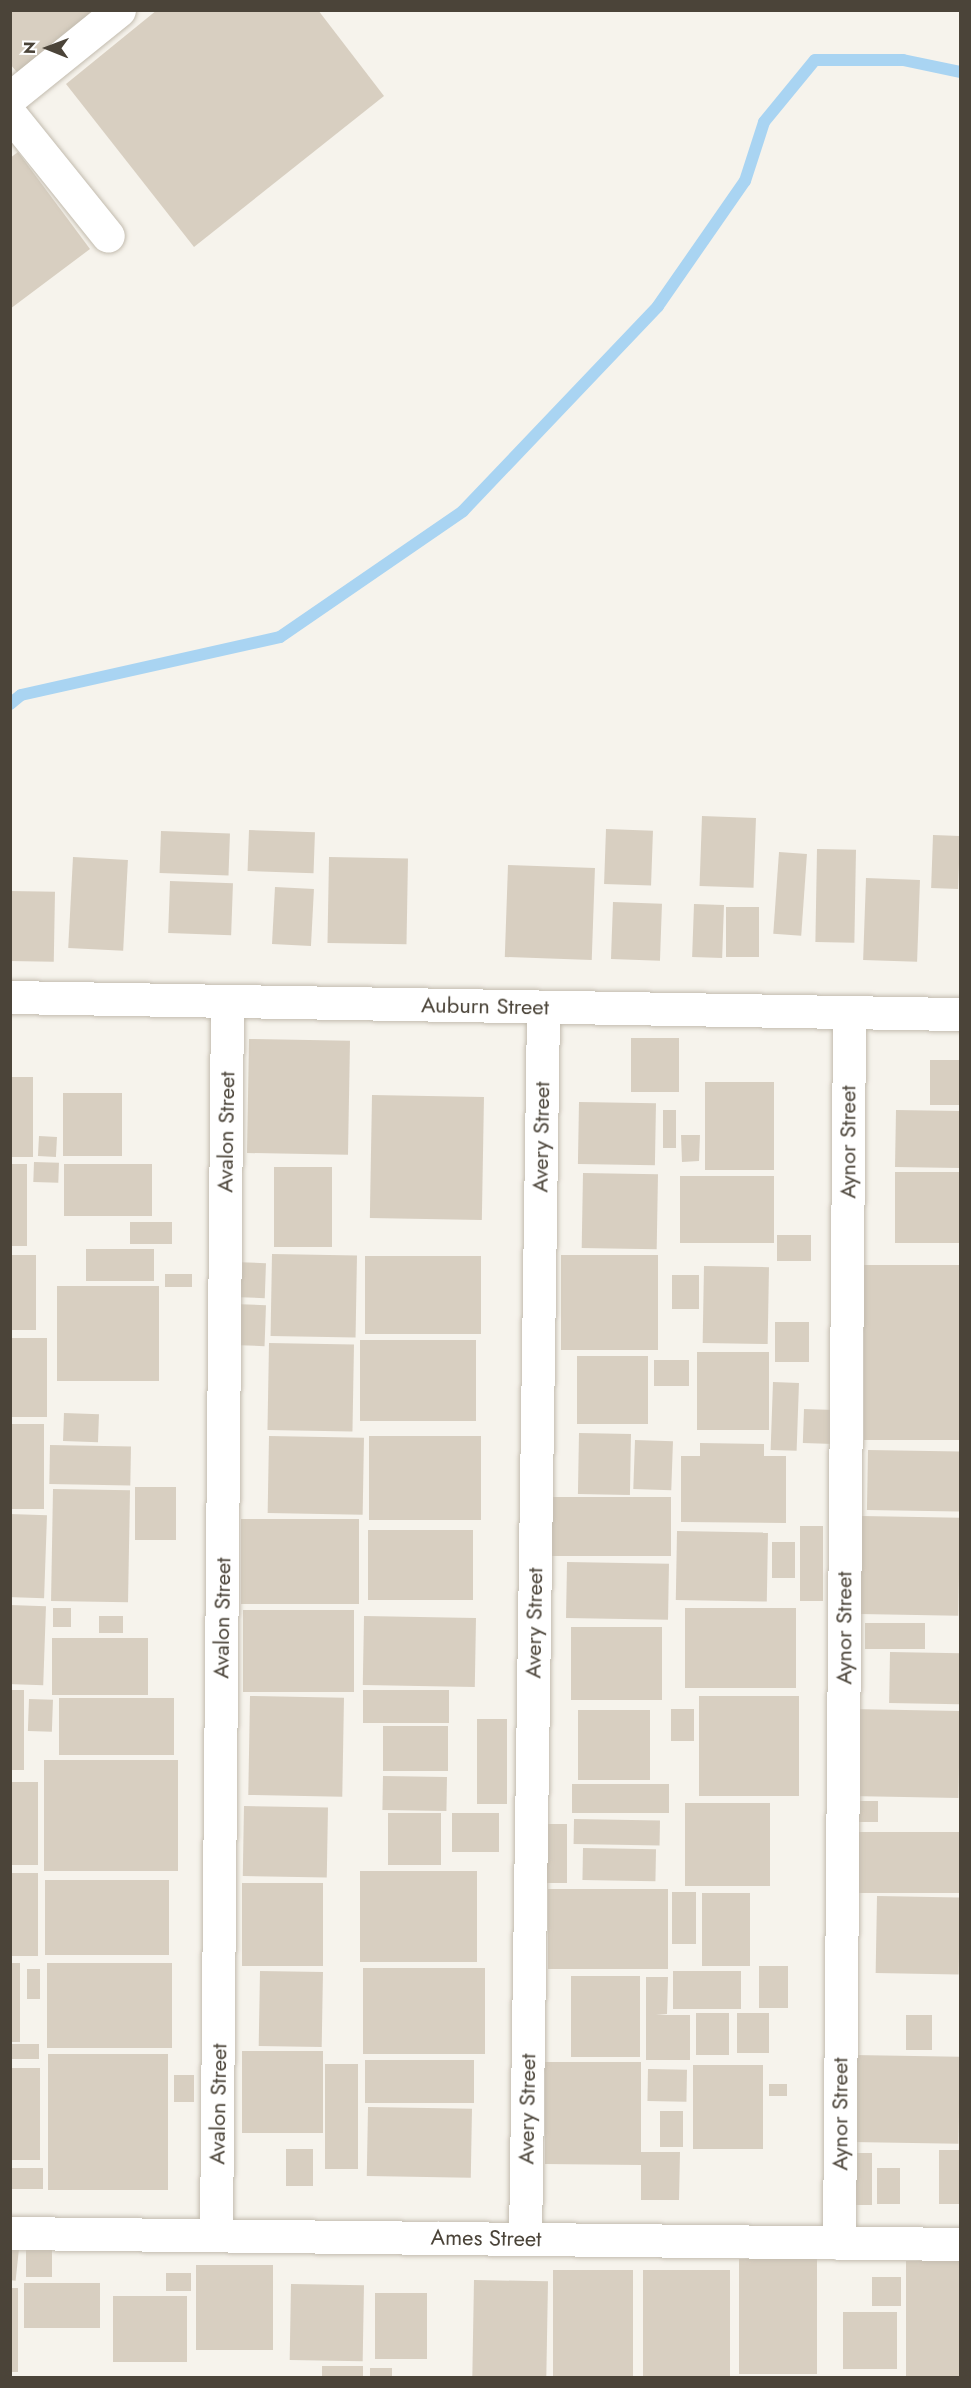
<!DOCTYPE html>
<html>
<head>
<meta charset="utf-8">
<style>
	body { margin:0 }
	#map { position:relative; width:971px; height:2388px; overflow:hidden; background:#f6f3ec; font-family:Jost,sans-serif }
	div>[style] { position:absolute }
	.stream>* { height:12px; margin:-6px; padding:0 6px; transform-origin:6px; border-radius:6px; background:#a9d4f2 }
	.building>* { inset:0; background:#d8cfc1; transform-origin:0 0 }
	.roads { filter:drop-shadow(0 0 2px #c2bbae) drop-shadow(0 0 2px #c2bbae) }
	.minor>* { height:33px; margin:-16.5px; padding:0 16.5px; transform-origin:16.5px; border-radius:16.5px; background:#fff }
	span { translate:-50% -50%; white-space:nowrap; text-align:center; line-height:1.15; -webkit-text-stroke:6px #fff; paint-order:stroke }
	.street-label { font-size:22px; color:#4b4439 }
	.frame { position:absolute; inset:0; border:12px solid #4b4439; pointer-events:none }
	.north { position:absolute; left:18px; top:18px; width:60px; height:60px; -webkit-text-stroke:4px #fff; paint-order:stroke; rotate:271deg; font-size:16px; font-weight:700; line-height:24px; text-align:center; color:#4b4439 }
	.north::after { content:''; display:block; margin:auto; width:21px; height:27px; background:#4b4439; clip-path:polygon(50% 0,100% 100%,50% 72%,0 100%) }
</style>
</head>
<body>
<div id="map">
	<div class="stream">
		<div style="left:10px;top:704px;width:14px;rotate:-39deg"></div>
		<div style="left:21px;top:695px;width:265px;rotate:-12.6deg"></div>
		<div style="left:280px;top:637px;width:222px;rotate:-34.5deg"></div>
		<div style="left:463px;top:511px;width:283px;rotate:-46.4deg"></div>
		<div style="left:658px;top:306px;width:152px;rotate:-55.2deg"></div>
		<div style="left:745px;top:181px;width:62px;rotate:-72.1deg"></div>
		<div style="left:764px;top:122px;width:80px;rotate:-50.6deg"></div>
		<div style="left:815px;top:60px;width:88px"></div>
		<div style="left:903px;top:60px;width:58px;rotate:11.9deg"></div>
	</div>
	<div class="building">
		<div style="clip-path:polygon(10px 10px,107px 10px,22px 78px,10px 64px)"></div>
		<div style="clip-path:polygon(157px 10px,318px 10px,384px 96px,194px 247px,66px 84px)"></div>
		<div style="clip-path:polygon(18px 152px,90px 249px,10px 309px,10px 158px)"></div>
		<div style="left:702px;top:816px;width:54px;height:70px;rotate:2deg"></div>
		<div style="left:606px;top:829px;width:47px;height:55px;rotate:2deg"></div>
		<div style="left:249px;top:830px;width:66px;height:41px;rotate:2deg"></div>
		<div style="left:161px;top:831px;width:69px;height:42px;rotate:2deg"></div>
		<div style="left:933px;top:835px;width:27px;height:53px;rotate:2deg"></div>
		<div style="left:817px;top:849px;width:39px;height:93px;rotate:1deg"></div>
		<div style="left:779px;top:852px;width:28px;height:82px;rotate:4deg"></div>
		<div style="left:73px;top:857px;width:55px;height:91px;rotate:3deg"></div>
		<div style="left:329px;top:857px;width:79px;height:86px;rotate:1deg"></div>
		<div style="left:508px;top:865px;width:87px;height:92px;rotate:2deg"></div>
		<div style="left:866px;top:878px;width:54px;height:82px;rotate:2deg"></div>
		<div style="left:170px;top:881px;width:63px;height:52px;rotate:2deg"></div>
		<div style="left:275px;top:887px;width:39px;height:57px;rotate:3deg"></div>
		<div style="left:10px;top:891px;width:45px;height:70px;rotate:1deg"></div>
		<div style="left:613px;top:902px;width:49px;height:57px;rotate:2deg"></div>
		<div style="left:694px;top:904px;width:30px;height:53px;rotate:2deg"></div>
		<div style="left:726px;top:907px;width:33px;height:50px"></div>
		<div style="left:631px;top:1038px;width:48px;height:54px"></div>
		<div style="left:249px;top:1039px;width:101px;height:114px;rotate:1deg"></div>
		<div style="left:930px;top:1060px;width:30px;height:45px"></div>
		<div style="left:10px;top:1077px;width:23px;height:80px"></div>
		<div style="left:705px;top:1082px;width:69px;height:88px"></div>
		<div style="left:122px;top:1093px;width:63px;height:59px;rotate:90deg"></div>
		<div style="left:372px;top:1095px;width:112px;height:123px;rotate:1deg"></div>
		<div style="left:579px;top:1102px;width:77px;height:62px;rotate:1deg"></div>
		<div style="left:663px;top:1110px;width:13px;height:38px"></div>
		<div style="left:896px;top:1110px;width:64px;height:57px;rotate:1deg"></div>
		<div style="clip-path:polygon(681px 1135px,700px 1135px,699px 1161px,682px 1162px)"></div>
		<div style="left:39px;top:1136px;width:18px;height:20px;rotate:3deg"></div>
		<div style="left:34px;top:1162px;width:25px;height:20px;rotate:2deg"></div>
		<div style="left:10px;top:1164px;width:17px;height:82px"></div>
		<div style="left:64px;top:1164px;width:88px;height:52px"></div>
		<div style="left:274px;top:1167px;width:58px;height:80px"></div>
		<div style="left:895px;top:1172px;width:65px;height:71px"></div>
		<div style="left:583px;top:1173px;width:75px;height:75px;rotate:1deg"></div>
		<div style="left:680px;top:1176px;width:94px;height:67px"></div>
		<div style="left:130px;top:1222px;width:42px;height:22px"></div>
		<div style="left:777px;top:1235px;width:34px;height:26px"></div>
		<div style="left:86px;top:1249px;width:68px;height:32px"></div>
		<div style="left:272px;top:1254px;width:85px;height:82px;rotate:1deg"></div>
		<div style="left:10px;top:1255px;width:26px;height:75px"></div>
		<div style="left:561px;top:1255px;width:97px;height:95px"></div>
		<div style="left:365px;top:1256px;width:116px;height:78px"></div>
		<div style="left:233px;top:1262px;width:33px;height:35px;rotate:2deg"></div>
		<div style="left:864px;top:1265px;width:96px;height:175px"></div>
		<div style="left:704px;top:1266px;width:65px;height:77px;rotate:1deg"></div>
		<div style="left:165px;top:1274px;width:27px;height:13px"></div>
		<div style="left:672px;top:1275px;width:27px;height:34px"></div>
		<div style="left:57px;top:1286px;width:102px;height:95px"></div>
		<div style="left:233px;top:1304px;width:33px;height:41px;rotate:2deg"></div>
		<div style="left:775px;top:1322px;width:34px;height:40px"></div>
		<div style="left:10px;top:1338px;width:37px;height:79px"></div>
		<div style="left:360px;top:1340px;width:116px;height:81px"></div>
		<div style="left:269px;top:1343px;width:85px;height:87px;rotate:1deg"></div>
		<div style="left:697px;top:1352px;width:72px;height:78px"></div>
		<div style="left:577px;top:1356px;width:71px;height:68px"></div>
		<div style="left:654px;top:1360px;width:35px;height:26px"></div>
		<div style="left:773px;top:1382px;width:26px;height:68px;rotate:2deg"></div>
		<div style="left:804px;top:1409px;width:31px;height:34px;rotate:2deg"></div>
		<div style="left:64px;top:1413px;width:35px;height:28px;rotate:2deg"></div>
		<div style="left:10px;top:1424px;width:34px;height:85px"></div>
		<div style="left:579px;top:1433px;width:52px;height:61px;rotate:1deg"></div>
		<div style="left:269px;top:1436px;width:95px;height:77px;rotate:1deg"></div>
		<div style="left:369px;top:1436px;width:112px;height:84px"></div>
		<div style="left:635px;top:1440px;width:38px;height:49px;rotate:2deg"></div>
		<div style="clip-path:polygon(700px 1443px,764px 1444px,764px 1456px,786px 1456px,786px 1523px,681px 1522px,681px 1456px,700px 1456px)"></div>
		<div style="left:50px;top:1445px;width:81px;height:39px;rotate:1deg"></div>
		<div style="left:868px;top:1450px;width:92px;height:60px;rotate:1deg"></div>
		<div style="left:135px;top:1487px;width:41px;height:53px"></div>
		<div style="left:53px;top:1489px;width:77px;height:112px;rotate:1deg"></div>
		<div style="left:551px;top:1497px;width:120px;height:59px"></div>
		<div style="left:10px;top:1514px;width:37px;height:83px;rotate:2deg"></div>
		<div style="left:862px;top:1516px;width:98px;height:98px;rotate:1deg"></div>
		<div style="left:241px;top:1519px;width:118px;height:85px"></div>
		<div style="left:800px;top:1526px;width:23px;height:75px"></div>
		<div style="left:368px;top:1530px;width:105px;height:70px"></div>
		<div style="left:677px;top:1531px;width:91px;height:69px;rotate:1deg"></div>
		<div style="left:772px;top:1542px;width:23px;height:36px"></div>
		<div style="left:567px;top:1562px;width:102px;height:56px;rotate:1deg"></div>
		<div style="left:10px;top:1605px;width:36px;height:79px;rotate:2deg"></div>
		<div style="left:53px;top:1608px;width:18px;height:19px"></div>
		<div style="left:685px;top:1608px;width:111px;height:80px"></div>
		<div style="left:243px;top:1610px;width:111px;height:82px"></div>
		<div style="left:123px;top:1616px;width:17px;height:24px;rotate:90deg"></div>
		<div style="left:364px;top:1616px;width:112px;height:69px;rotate:1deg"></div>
		<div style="left:865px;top:1623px;width:60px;height:26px"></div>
		<div style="left:571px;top:1627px;width:91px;height:73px"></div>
		<div style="left:52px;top:1638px;width:96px;height:57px"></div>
		<div style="left:890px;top:1652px;width:70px;height:51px;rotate:1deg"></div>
		<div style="left:10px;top:1690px;width:14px;height:80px"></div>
		<div style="left:363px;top:1690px;width:86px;height:33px"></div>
		<div style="left:250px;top:1696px;width:94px;height:99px;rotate:1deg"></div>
		<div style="left:699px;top:1696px;width:100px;height:100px"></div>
		<div style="left:59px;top:1698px;width:115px;height:57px"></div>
		<div style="left:29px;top:1699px;width:24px;height:32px;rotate:2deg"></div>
		<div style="left:671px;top:1709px;width:23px;height:32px"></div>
		<div style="left:851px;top:1709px;width:109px;height:87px;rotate:1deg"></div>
		<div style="left:578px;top:1710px;width:72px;height:70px"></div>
		<div style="left:477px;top:1719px;width:30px;height:85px"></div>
		<div style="left:383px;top:1726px;width:65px;height:45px"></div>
		<div style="left:44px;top:1760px;width:134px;height:111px"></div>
		<div style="left:383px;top:1776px;width:64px;height:34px;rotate:1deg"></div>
		<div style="left:10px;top:1782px;width:28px;height:83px"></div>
		<div style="left:572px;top:1784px;width:97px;height:29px"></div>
		<div style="left:878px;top:1801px;width:21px;height:21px;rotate:90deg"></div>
		<div style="left:685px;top:1803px;width:85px;height:83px"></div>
		<div style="left:244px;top:1806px;width:84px;height:70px;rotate:1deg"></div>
		<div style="left:388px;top:1813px;width:53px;height:52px"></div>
		<div style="left:452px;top:1813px;width:47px;height:39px"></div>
		<div style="left:574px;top:1819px;width:86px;height:25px;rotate:1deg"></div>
		<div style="left:545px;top:1824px;width:22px;height:59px"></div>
		<div style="left:850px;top:1832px;width:110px;height:61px"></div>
		<div style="left:583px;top:1848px;width:73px;height:32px;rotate:1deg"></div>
		<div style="left:360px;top:1871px;width:117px;height:91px"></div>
		<div style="left:10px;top:1873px;width:28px;height:83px"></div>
		<div style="left:45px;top:1880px;width:124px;height:75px"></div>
		<div style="left:242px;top:1883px;width:81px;height:83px"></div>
		<div style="left:548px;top:1889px;width:120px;height:80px"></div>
		<div style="left:672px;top:1892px;width:24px;height:52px"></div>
		<div style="left:702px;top:1893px;width:48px;height:73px"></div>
		<div style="left:877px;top:1896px;width:83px;height:77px;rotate:1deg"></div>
		<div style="left:10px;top:1963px;width:10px;height:79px"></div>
		<div style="left:47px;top:1963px;width:125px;height:85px"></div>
		<div style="left:759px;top:1966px;width:29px;height:42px"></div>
		<div style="left:363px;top:1968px;width:122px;height:86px"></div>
		<div style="left:27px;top:1969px;width:13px;height:30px"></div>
		<div style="left:260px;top:1971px;width:63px;height:75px;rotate:1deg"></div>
		<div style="left:673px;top:1971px;width:68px;height:38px"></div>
		<div style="left:571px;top:1976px;width:69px;height:81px"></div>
		<div style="clip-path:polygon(646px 1977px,668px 1977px,667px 2014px,656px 2015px,690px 2015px,690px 2060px,646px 2060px)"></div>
		<div style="left:696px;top:2013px;width:33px;height:42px"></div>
		<div style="left:737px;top:2013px;width:32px;height:40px"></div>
		<div style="left:906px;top:2015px;width:26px;height:35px"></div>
		<div style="left:10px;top:2044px;width:29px;height:15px"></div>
		<div style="left:242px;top:2051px;width:81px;height:82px"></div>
		<div style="left:48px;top:2054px;width:120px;height:136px"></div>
		<div style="left:853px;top:2055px;width:107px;height:87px;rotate:1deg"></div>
		<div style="left:365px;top:2060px;width:109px;height:43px"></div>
		<div style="clip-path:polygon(545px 2062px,641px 2062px,641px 2152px,680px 2152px,679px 2200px,641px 2200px,641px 2165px,545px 2164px)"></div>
		<div style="left:325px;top:2064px;width:33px;height:105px"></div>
		<div style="left:693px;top:2065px;width:70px;height:84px"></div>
		<div style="left:10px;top:2068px;width:30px;height:92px"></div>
		<div style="left:648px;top:2069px;width:39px;height:32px;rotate:1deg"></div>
		<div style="left:174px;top:2075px;width:20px;height:27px"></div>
		<div style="left:769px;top:2084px;width:18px;height:12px"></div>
		<div style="left:368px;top:2107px;width:104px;height:69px;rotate:1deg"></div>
		<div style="left:683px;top:2111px;width:36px;height:23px;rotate:90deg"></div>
		<div style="left:286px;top:2149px;width:27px;height:37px"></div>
		<div style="left:939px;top:2150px;width:21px;height:54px"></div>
		<div style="left:851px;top:2153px;width:21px;height:52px"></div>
		<div style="left:10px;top:2168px;width:33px;height:21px"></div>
		<div style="left:900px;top:2168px;width:36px;height:23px;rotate:90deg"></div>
		<div style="left:26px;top:2247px;width:26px;height:30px"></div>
		<div style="left:10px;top:2248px;width:9px;height:32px;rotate:6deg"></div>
		<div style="left:739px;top:2259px;width:78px;height:115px"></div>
		<div style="left:906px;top:2261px;width:54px;height:117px"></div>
		<div style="left:196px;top:2265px;width:77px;height:85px"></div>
		<div style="left:553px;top:2270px;width:80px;height:108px"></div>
		<div style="left:643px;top:2270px;width:87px;height:108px"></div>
		<div style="left:166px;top:2273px;width:25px;height:18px"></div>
		<div style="left:872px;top:2277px;width:29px;height:29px"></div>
		<div style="left:474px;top:2280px;width:74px;height:97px;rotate:1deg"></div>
		<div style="left:24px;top:2283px;width:76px;height:45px"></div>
		<div style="left:291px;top:2284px;width:73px;height:76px;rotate:1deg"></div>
		<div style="left:10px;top:2288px;width:8px;height:84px"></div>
		<div style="left:375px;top:2293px;width:52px;height:66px"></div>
		<div style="left:113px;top:2296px;width:74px;height:66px"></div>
		<div style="left:843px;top:2312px;width:54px;height:57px"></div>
		<div style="left:322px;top:2366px;width:41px;height:12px"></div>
		<div style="left:370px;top:2368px;width:22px;height:10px"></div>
	</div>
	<div class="roads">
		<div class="minor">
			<div style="left:10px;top:98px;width:140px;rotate:-38.9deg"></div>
			<div style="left:10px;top:114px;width:156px;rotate:51.2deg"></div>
			<div style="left:10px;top:997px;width:950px;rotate:1.03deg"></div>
			<div style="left:10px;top:2233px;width:950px;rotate:0.66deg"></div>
			<div style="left:216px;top:2235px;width:1234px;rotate:-89.49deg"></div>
			<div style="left:525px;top:2239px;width:1232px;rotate:-89.16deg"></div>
			<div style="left:839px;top:2243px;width:1230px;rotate:-89.53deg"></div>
		</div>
	</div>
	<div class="street-label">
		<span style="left:485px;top:1006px;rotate:1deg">Auburn Street</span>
		<span style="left:226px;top:1132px;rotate:-89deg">Avalon Street</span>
		<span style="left:541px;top:1137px;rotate:-89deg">Avery Street</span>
		<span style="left:848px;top:1142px;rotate:-90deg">Aynor Street</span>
		<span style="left:222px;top:1618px;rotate:-89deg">Avalon Street</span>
		<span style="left:534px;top:1623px;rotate:-89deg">Avery Street</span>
		<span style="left:844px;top:1628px;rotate:-90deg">Aynor Street</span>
		<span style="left:218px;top:2104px;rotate:-89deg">Avalon Street</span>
		<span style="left:527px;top:2109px;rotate:-89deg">Avery Street</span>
		<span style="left:840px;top:2114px;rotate:-90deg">Aynor Street</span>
		<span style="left:486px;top:2238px;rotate:1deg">Ames Street</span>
	</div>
	<div class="frame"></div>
	<div class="north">N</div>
</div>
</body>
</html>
